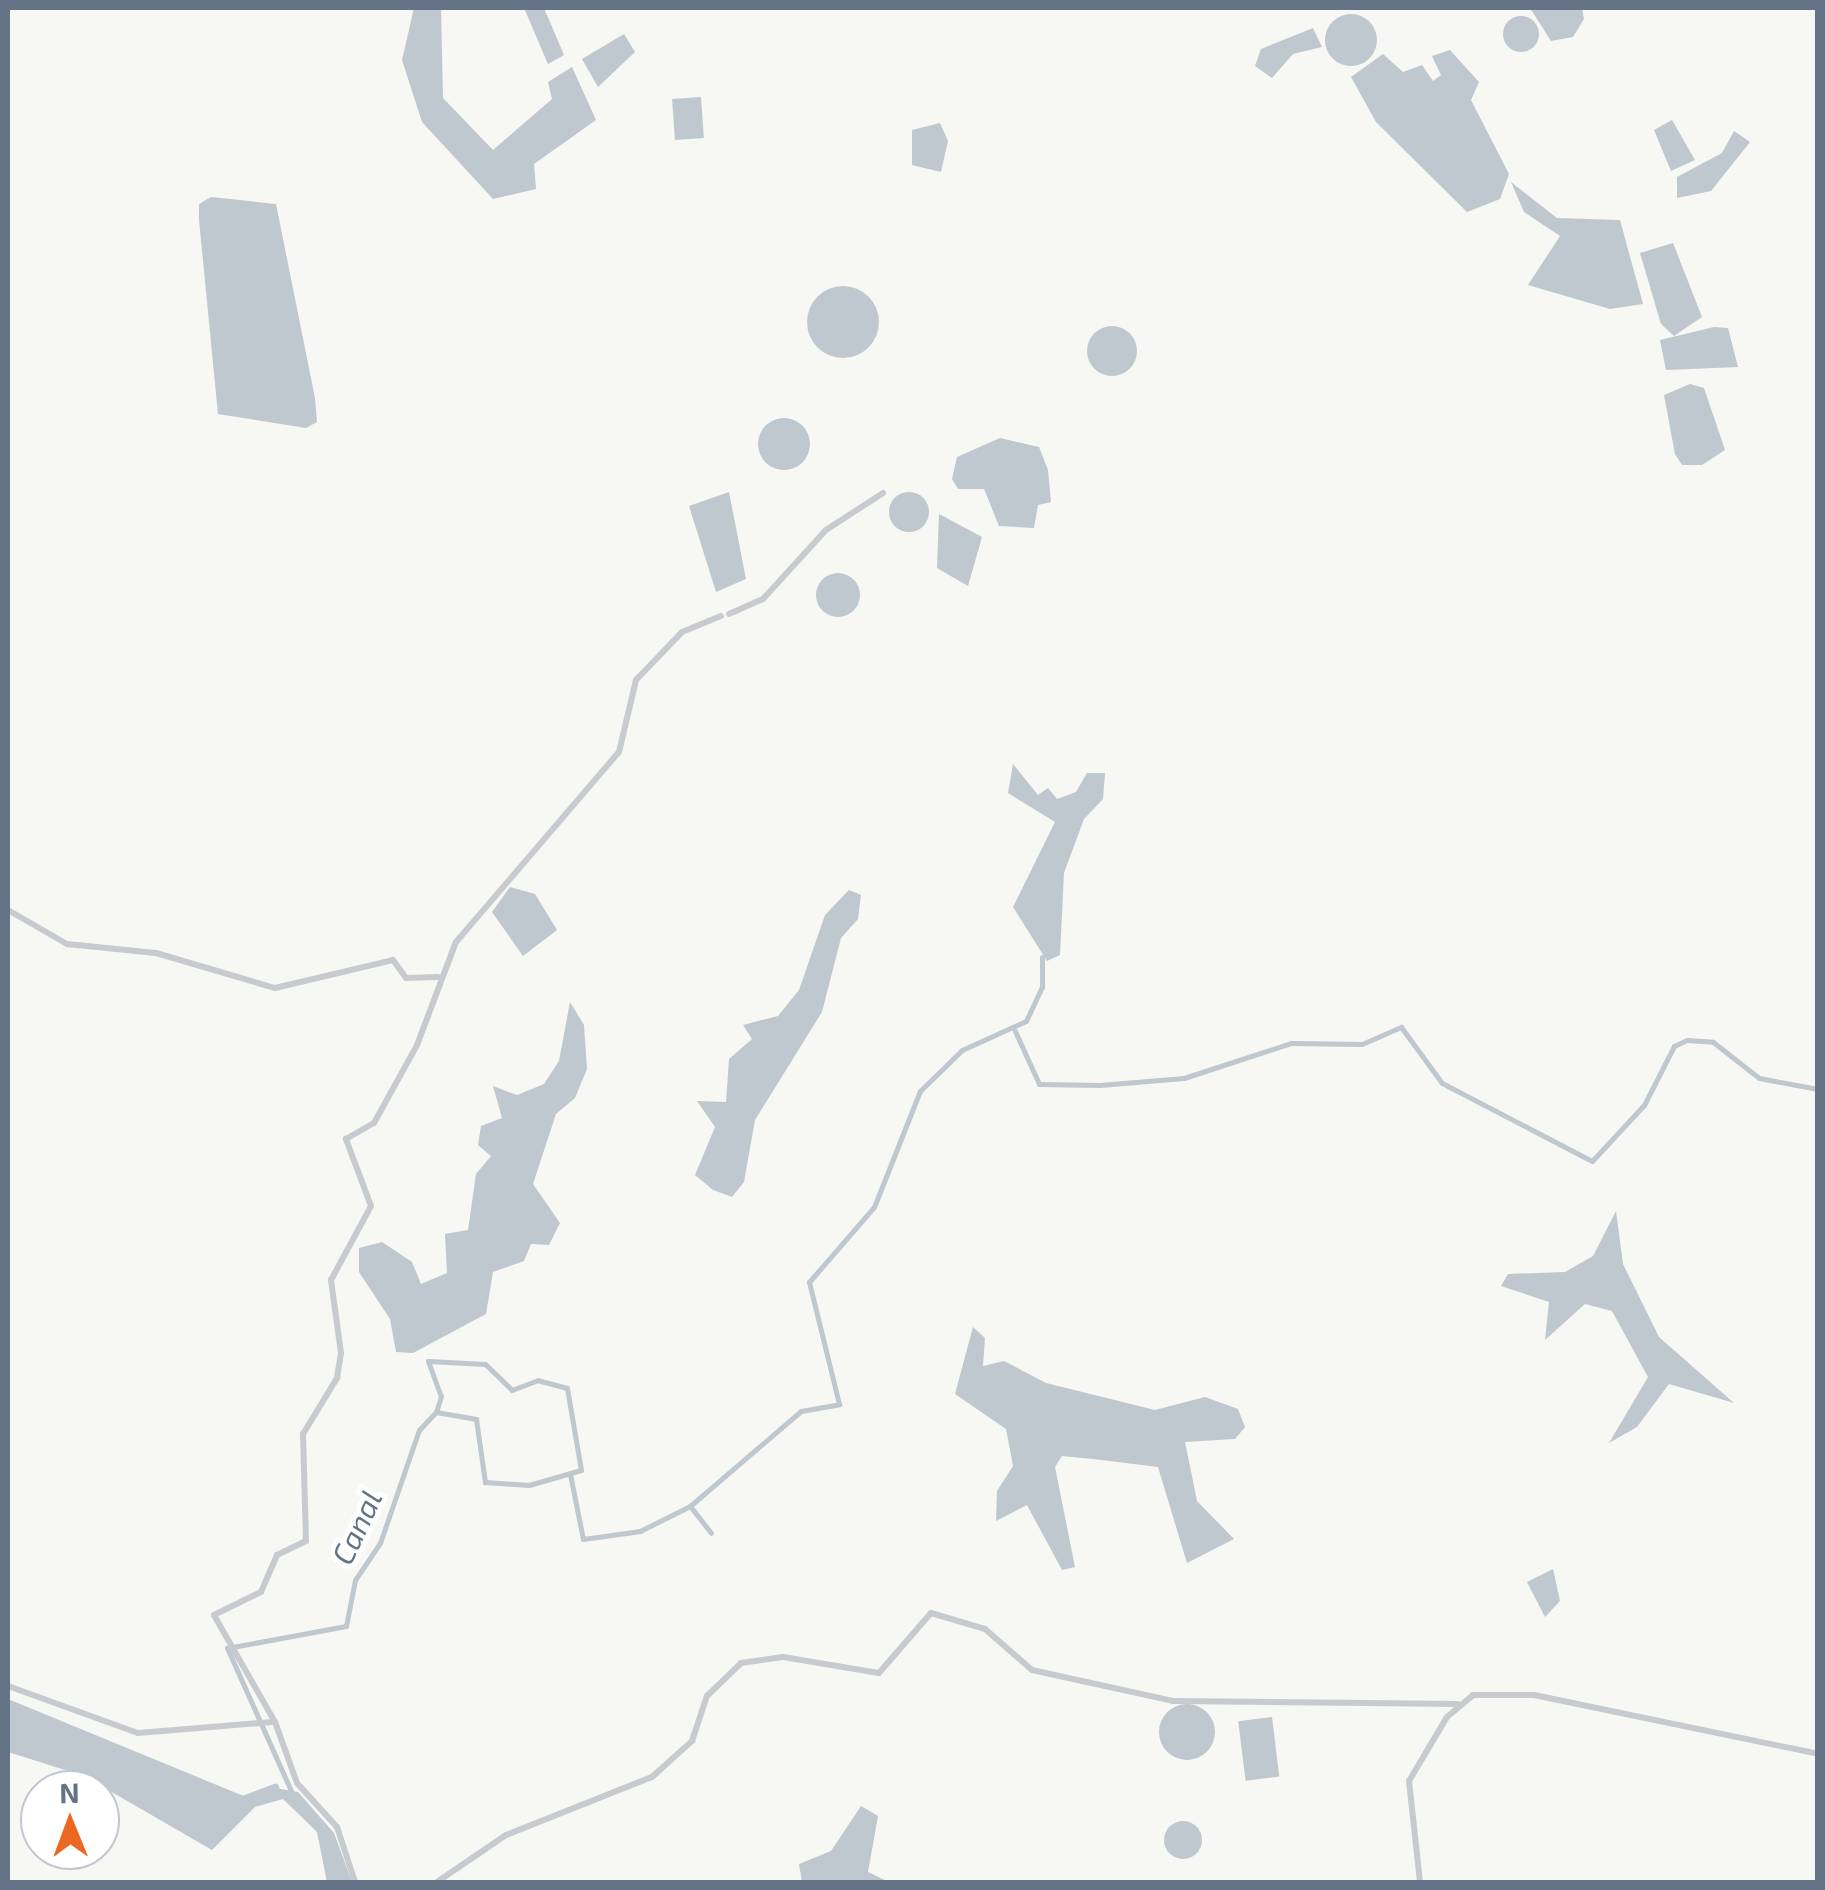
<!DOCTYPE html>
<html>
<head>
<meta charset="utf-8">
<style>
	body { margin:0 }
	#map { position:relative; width:1825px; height:1890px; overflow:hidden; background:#f7f7f4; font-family:"Exo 2",sans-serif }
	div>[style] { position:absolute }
	.water>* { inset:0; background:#bec8ce; transform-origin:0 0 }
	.round { border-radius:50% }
	.canal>* { height:5px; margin:-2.5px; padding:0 2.5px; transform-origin:2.5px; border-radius:2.5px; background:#bec8ce }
	.river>* { height:8px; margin:-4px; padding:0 4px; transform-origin:4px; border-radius:4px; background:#bec8ce }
	.tertiary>* { height:6px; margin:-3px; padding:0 3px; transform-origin:3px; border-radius:3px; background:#c7cace }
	span { translate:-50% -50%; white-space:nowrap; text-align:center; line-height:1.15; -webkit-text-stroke:10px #fff; paint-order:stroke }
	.water-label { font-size:30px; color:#607583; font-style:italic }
	.frame { position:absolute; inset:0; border:10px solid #657386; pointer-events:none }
	.north { position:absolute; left:20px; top:1770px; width:100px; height:100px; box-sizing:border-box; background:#fff; border:2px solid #c1c7cf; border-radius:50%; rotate:359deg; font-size:28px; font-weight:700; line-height:40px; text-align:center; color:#657386 }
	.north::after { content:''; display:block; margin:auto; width:35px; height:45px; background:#ea6821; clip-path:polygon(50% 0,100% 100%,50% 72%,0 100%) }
</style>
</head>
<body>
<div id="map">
	<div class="water">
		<div style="clip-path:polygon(414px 8px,441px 8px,443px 98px,493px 150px,552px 99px,548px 82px,572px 67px,596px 120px,534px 164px,536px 189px,493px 199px,422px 122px,402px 60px)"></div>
		<div style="clip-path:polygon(524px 8px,544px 8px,564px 55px,548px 64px)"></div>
		<div style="clip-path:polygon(1530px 8px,1582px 8px,1584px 19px,1573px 37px,1551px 41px)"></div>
		<div class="round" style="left:1325px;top:14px;width:52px;height:52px"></div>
		<div class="round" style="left:1503px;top:16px;width:36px;height:36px"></div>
		<div style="clip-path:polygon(1313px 28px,1322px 47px,1293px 54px,1272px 78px,1255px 66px,1261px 49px)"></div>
		<div style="clip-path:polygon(624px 34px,635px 52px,598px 87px,582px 59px)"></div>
		<div style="clip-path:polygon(1450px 50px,1479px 82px,1471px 100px,1509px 174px,1500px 199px,1467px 212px,1376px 122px,1351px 77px,1383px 54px,1403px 72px,1422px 65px,1433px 81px,1441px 75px,1432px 56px)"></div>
		<div style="left:701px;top:97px;width:41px;height:29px;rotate:86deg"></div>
		<div style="clip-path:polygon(1672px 120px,1695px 160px,1671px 171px,1654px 130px)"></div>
		<div style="clip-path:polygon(940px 123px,948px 141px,941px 172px,912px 165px,912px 130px)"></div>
		<div style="clip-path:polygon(1734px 131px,1750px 142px,1711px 191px,1677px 198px,1677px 177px,1722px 153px)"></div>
		<div style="clip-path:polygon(1511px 182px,1557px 218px,1620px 220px,1643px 304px,1610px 309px,1528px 285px,1560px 236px,1524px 212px)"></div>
		<div style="clip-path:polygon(211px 197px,276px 204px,315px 398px,317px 422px,306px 428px,218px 414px,199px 220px,199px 204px)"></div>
		<div style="clip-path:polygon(1673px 243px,1702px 317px,1674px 336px,1661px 324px,1640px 253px)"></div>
		<div class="round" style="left:807px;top:286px;width:72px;height:72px"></div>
		<div class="round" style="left:1087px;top:326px;width:50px;height:50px"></div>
		<div style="clip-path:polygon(1714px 327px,1728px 328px,1738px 367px,1666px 370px,1660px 340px)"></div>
		<div style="clip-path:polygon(1690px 384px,1704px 388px,1725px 450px,1702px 465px,1682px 465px,1675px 454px,1664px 395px)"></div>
		<div class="round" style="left:758px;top:418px;width:52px;height:52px"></div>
		<div style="clip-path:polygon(1000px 438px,1039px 447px,1048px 470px,1051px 502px,1038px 505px,1034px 528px,999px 526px,984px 489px,958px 489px,952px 479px,957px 457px)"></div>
		<div style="clip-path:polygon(729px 492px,746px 579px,716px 592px,689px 506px)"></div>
		<div class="round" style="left:889px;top:492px;width:40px;height:40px"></div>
		<div style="clip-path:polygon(939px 514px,982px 537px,968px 586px,937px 568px)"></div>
		<div class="round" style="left:816px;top:573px;width:44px;height:44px"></div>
		<div style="clip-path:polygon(1013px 764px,1038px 795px,1048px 788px,1057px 799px,1076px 792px,1087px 773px,1105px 773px,1103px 799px,1084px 819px,1064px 873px,1060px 955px,1047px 961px,1013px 907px,1055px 822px,1008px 793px)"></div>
		<div style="clip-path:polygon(510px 887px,535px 894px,557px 930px,523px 956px,492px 912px)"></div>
		<div style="clip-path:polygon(849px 890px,861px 895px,858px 919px,841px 938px,822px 1012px,755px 1120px,744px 1182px,732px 1197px,713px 1190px,695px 1175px,715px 1127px,697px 1101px,726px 1102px,729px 1059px,752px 1039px,743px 1025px,778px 1016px,799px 990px,825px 915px)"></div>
		<div style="clip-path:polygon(570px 1002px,584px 1025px,587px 1069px,575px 1098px,556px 1114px,533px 1184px,560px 1223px,549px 1245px,531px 1244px,524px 1261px,493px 1272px,486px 1314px,413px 1353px,396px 1352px,390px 1319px,359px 1272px,359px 1248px,382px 1242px,412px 1262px,421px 1284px,447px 1273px,445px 1234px,468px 1230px,476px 1174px,491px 1156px,478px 1145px,481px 1126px,502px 1118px,493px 1086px,517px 1095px,544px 1084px,559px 1061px)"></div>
		<div style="clip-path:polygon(1616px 1211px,1623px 1264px,1659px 1337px,1734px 1403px,1669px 1384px,1637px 1427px,1609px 1443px,1648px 1377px,1612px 1311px,1585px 1304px,1545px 1340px,1549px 1302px,1501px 1286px,1508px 1274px,1565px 1272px,1593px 1256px)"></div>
		<div style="clip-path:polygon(973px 1327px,985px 1338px,983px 1366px,1004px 1361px,1046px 1383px,1155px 1410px,1205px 1397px,1238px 1409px,1245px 1427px,1235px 1439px,1185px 1442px,1197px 1501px,1234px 1539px,1187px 1563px,1158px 1467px,1093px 1459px,1062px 1456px,1055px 1467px,1075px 1567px,1062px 1570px,1027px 1505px,996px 1521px,997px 1491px,1013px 1466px,1006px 1429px,955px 1394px)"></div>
		<div style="clip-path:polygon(1553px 1569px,1560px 1601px,1545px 1617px,1527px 1582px)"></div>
		<div style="clip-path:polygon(8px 1699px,246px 1797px,269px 1787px,298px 1792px,334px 1833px,352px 1882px,327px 1882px,317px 1832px,283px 1799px,255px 1807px,212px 1850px,84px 1776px,8px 1752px)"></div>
		<div class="round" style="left:1159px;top:1704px;width:56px;height:56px"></div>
		<div style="left:1272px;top:1717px;width:60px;height:34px;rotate:83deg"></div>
		<div style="clip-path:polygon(861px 1806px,878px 1816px,868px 1872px,889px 1882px,802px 1882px,799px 1864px,831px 1851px)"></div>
		<div class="round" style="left:1164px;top:1821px;width:38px;height:38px"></div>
	</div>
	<div class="canal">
		<div style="left:1015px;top:1031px;width:58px;rotate:65.6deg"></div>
		<div style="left:1039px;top:1084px;width:61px;rotate:0.9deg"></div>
		<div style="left:1100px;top:1085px;width:84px;rotate:-4.8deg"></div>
		<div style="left:1184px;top:1078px;width:113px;rotate:-18.1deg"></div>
		<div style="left:1291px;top:1043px;width:71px;rotate:0.8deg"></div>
		<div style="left:1362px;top:1044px;width:43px;rotate:-23.6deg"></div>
		<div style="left:1401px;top:1027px;width:69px;rotate:53.8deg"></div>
		<div style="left:1442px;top:1083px;width:169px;rotate:27.5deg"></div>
		<div style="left:1592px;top:1161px;width:76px;rotate:-47.1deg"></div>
		<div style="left:1644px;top:1105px;width:66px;rotate:-63deg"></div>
		<div style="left:1674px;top:1046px;width:14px;rotate:-25deg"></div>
		<div style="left:1687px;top:1040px;width:26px;rotate:4deg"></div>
		<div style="left:1713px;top:1042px;width:58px;rotate:38deg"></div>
		<div style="left:1759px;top:1078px;width:60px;rotate:10.6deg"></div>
		<div style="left:570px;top:1474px;width:66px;rotate:78.7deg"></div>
		<div style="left:583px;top:1539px;width:58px;rotate:-8deg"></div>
		<div style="left:640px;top:1531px;width:56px;rotate:-26.6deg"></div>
		<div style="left:690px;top:1506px;width:146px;rotate:-40.6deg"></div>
		<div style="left:801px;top:1411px;width:39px;rotate:-10deg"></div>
		<div style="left:839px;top:1404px;width:126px;rotate:-103.8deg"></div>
		<div style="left:809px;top:1282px;width:99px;rotate:-49.1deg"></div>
		<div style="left:874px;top:1207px;width:125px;rotate:-68.4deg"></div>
		<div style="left:920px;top:1091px;width:59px;rotate:-44.3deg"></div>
		<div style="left:962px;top:1050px;width:70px;rotate:-24.4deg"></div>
		<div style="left:1026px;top:1021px;width:38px;rotate:-65deg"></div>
		<div style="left:1042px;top:987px;width:30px;rotate:-90deg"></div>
		<div style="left:690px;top:1506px;width:34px;rotate:52deg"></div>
		<div style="left:292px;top:1793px;width:159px;rotate:-114.1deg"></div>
		<div style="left:227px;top:1648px;width:121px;rotate:-10.5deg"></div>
		<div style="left:346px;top:1626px;width:47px;rotate:-78.9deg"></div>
		<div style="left:355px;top:1580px;width:45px;rotate:-56deg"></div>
		<div style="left:380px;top:1543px;width:120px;rotate:-71deg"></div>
		<div style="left:419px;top:1430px;width:25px;rotate:-47deg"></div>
		<div style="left:436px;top:1412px;width:41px;rotate:9.9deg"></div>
		<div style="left:476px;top:1419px;width:64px;rotate:81.9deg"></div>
		<div style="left:485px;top:1482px;width:44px;rotate:3.9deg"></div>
		<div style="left:529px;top:1485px;width:54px;rotate:-16.1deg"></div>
		<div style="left:581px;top:1470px;width:83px;rotate:-99.7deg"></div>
		<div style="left:567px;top:1388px;width:30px;rotate:-165deg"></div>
		<div style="left:538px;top:1380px;width:28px;rotate:159deg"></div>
		<div style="left:512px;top:1390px;width:37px;rotate:-136deg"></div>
		<div style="left:485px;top:1364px;width:57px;rotate:-177deg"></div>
		<div style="left:428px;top:1361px;width:37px;rotate:70deg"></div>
		<div style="left:441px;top:1396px;width:17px;rotate:107deg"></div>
	</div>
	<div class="river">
		<div style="left:238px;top:1802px;width:40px;rotate:-21deg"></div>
	</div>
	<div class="tertiary">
		<div style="left:729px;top:614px;width:37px;rotate:-24deg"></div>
		<div style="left:763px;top:599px;width:93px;rotate:-47.6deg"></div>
		<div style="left:826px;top:530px;width:68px;rotate:-33deg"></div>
		<div style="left:8px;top:910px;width:68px;rotate:30deg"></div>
		<div style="left:67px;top:944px;width:89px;rotate:5.8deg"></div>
		<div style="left:156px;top:953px;width:124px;rotate:16.4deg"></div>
		<div style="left:275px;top:988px;width:121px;rotate:-13.3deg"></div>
		<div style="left:393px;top:960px;width:22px;rotate:54deg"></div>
		<div style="left:406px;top:978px;width:32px;rotate:-2deg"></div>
		<div style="left:8px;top:1686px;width:138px;rotate:19.9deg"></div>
		<div style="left:138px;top:1733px;width:135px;rotate:-4.7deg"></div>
		<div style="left:355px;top:1882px;width:58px;rotate:-108.1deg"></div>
		<div style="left:337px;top:1827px;width:59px;rotate:-132.3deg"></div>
		<div style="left:297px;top:1783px;width:65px;rotate:-109.8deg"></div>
		<div style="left:275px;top:1722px;width:123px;rotate:-119.7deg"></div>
		<div style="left:214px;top:1615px;width:52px;rotate:-26.1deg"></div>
		<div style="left:261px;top:1592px;width:40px;rotate:-66.6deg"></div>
		<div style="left:277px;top:1555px;width:32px;rotate:-26deg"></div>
		<div style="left:306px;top:1541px;width:107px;rotate:-91.6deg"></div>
		<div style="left:303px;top:1434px;width:66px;rotate:-58.7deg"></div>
		<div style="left:337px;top:1378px;width:25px;rotate:-81deg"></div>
		<div style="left:341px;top:1353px;width:74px;rotate:-97.8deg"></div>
		<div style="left:331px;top:1280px;width:84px;rotate:-61.6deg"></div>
		<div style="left:371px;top:1206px;width:72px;rotate:-110.5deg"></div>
		<div style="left:346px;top:1139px;width:32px;rotate:-30deg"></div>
		<div style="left:374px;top:1123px;width:89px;rotate:-61.1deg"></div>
		<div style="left:417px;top:1045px;width:110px;rotate:-69.3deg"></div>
		<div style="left:456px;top:942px;width:250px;rotate:-49.4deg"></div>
		<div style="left:619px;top:752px;width:74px;rotate:-76.7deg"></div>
		<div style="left:636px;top:680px;width:66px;rotate:-46.2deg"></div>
		<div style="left:682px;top:632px;width:42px;rotate:-22.3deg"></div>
		<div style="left:437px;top:1882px;width:83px;rotate:-34.3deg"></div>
		<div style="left:506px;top:1835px;width:157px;rotate:-21.7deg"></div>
		<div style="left:652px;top:1777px;width:54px;rotate:-42deg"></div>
		<div style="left:692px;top:1741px;width:47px;rotate:-71.6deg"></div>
		<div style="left:707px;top:1696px;width:47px;rotate:-44.1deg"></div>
		<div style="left:741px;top:1663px;width:42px;rotate:-8.1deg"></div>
		<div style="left:783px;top:1657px;width:97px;rotate:9.5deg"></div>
		<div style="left:879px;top:1673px;width:79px;rotate:-49.1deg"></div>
		<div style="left:931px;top:1613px;width:56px;rotate:16.5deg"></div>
		<div style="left:985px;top:1629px;width:62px;rotate:41.1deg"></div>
		<div style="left:1032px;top:1670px;width:144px;rotate:12.4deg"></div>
		<div style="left:1173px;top:1701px;width:285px;rotate:0.6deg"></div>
		<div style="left:1420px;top:1882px;width:102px;rotate:-96.2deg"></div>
		<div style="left:1409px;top:1781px;width:74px;rotate:-59.3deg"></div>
		<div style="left:1447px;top:1717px;width:34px;rotate:-40deg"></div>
		<div style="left:1473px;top:1695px;width:61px"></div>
		<div style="left:1534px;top:1695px;width:290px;rotate:11.7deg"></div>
	</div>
	<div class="water-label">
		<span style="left:356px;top:1527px;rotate:-65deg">Canal</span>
	</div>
	<div class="frame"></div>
	<div class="north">N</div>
</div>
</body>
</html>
